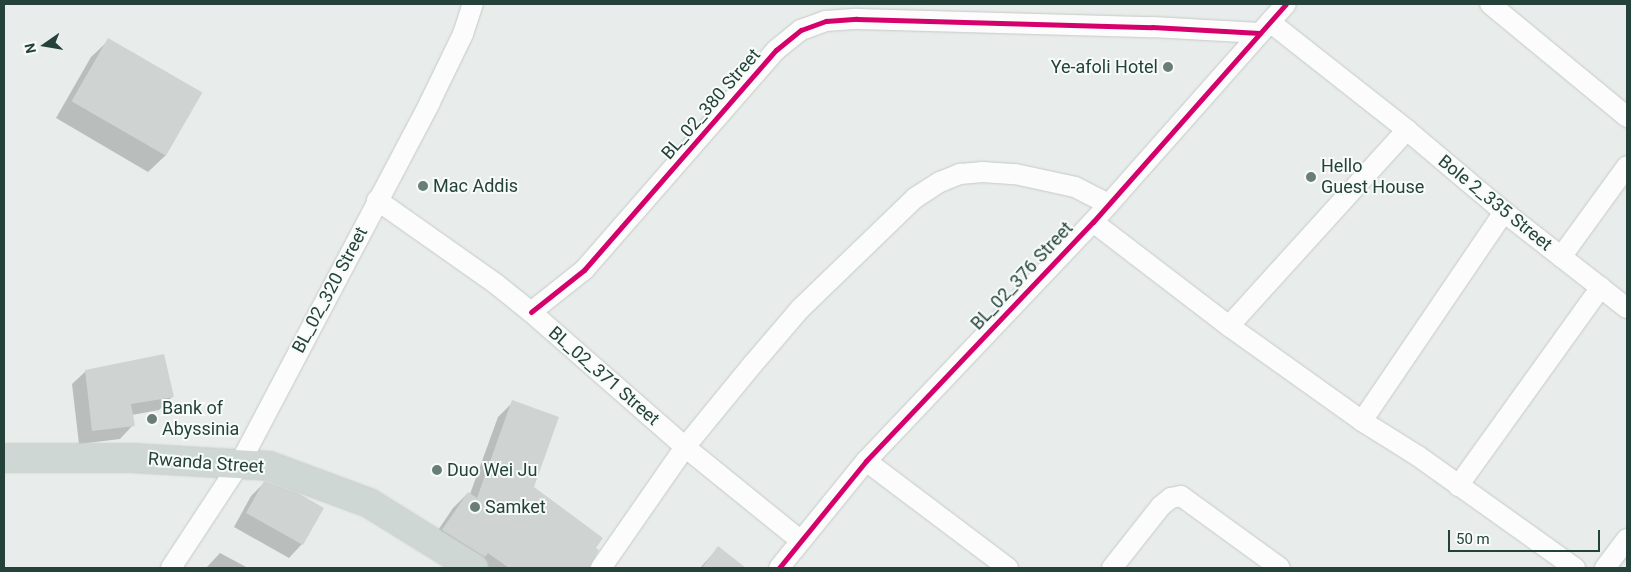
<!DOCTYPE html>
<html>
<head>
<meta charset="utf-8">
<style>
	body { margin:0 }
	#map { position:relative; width:1631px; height:572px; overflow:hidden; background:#e8edeb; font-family:Roboto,sans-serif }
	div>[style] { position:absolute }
	.shadow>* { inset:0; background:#0003 }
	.building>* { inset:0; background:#cfd4d2; transform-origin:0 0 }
	.roads { filter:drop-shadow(0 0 1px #c5cac8) drop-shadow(0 0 1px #c5cac8) }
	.street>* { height:20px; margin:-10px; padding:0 10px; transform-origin:10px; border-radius:10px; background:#fcfcfc }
	.primary>* { height:28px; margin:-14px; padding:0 14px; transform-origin:14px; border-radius:14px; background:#cfd7d5 }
	.cycleway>* { height:5px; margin:-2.5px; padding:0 2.5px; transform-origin:2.5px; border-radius:2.5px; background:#d6006c }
	.dots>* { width:14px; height:14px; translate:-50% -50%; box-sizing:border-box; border:2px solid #f7fbf9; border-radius:50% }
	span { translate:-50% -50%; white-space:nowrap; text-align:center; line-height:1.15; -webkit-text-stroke:4px #f7fbf9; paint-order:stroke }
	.poi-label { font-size:18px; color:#24423a }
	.right { translate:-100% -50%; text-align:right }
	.left { translate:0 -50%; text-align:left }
	.street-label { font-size:18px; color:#24423a }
	.frame { position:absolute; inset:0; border:5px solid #24423a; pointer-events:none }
	.north { position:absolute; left:20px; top:20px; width:50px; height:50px; -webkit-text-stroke:4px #f7fbf9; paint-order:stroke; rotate:257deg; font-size:14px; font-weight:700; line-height:20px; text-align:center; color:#24423a }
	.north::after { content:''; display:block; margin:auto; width:18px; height:22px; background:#24423a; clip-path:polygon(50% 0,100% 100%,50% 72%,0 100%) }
	.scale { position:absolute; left:1448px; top:530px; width:152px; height:22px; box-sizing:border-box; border:2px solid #24423a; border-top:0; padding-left:6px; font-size:15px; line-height:18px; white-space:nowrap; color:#24423a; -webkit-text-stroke:4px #f7fbf9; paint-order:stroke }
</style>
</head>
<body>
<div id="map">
	<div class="shadow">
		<div style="clip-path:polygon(109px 40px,166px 155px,148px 172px,56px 118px,91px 57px)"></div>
		<div style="clip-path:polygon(86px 371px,172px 397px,159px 410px,132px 415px,133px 425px,120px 439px,79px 444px,72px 384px)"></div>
		<div style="clip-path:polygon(513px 402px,533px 487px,594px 548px,589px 568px,474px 568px,428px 545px,453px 508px,468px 493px,470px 494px,498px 417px)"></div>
		<div style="clip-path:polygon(264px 483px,302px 544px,289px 558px,234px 527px,251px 496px)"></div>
		<div style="clip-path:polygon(718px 548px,744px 568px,700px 568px)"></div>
		<div style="clip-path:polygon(220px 553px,248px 568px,206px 568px)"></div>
	</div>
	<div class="building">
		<div style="left:108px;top:38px;width:109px;height:73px;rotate:30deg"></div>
		<div style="clip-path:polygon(164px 354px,174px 397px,131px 404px,135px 426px,92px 431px,85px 370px)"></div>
		<div style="clip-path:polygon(512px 400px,559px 417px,534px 487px,603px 538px,596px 548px,599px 550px,589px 568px,509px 568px,488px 553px,485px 557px,442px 530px,468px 492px,477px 498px)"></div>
		<div style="clip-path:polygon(264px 481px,298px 493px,324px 508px,303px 545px,246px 513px)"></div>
		<div style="clip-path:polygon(718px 546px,746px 568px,702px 568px)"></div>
	</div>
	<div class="roads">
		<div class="street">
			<div style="left:1490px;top:4px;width:178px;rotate:39.5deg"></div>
			<div style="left:1270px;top:22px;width:174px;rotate:38.2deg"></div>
			<div style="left:1407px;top:130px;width:127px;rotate:40.2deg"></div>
			<div style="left:1504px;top:212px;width:156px;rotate:38deg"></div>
			<div style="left:377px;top:200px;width:146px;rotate:35.2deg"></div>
			<div style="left:496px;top:284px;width:45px;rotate:38.7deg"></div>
			<div style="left:531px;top:312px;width:205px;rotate:41.2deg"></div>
			<div style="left:685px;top:447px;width:149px;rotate:39deg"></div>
			<div style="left:1093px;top:222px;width:171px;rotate:37.4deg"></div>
			<div style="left:1229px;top:326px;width:163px;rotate:35.5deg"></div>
			<div style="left:1362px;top:421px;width:66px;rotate:32deg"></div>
			<div style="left:1418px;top:456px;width:193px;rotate:35.5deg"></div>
			<div style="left:1561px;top:257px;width:112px;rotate:-54deg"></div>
			<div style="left:531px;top:312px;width:68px;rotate:-38.4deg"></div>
			<div style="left:584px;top:270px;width:292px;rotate:-48.9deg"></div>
			<div style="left:776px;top:50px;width:32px;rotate:-39deg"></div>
			<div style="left:801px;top:30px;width:27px;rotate:-20deg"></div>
			<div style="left:826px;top:21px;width:31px;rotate:-4deg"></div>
			<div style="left:857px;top:19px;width:295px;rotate:1.6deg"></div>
			<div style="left:1152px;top:27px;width:108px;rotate:3.2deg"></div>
			<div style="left:1229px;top:326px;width:265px;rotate:-47.8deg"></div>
			<div style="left:1362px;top:421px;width:253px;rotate:-55.8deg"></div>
			<div style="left:866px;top:461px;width:178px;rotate:37deg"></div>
			<div style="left:1458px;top:486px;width:245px;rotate:-54.3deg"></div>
			<div style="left:171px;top:568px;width:126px;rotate:-56.7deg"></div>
			<div style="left:240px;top:463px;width:408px;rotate:-62.2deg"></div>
			<div style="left:430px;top:102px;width:76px;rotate:-64.1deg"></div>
			<div style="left:463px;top:34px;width:32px;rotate:-72deg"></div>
			<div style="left:601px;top:568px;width:147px;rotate:-55.2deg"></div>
			<div style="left:685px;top:447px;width:107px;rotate:-50.7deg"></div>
			<div style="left:753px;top:364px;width:72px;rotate:-49.5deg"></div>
			<div style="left:800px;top:309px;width:160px;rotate:-44deg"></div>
			<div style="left:915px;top:198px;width:30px;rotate:-33deg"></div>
			<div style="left:940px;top:182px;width:22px;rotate:-22deg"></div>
			<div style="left:960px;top:174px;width:23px;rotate:-5deg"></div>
			<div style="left:983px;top:172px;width:32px;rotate:4deg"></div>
			<div style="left:1015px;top:174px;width:61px;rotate:12.2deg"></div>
			<div style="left:1075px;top:187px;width:38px;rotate:27deg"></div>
			<div style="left:779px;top:568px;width:138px;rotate:-50.9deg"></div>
			<div style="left:866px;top:461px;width:330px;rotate:-46.5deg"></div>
			<div style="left:1093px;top:222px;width:291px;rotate:-48.5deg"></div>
			<div style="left:1112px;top:568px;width:79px;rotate:-51.7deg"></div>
			<div style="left:1161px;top:506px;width:13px;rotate:-39deg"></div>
			<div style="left:1171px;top:498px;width:10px;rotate:-11deg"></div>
			<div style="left:1181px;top:496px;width:122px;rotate:36deg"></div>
			<div style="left:1605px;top:568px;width:36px;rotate:-53deg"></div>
		</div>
		<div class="primary">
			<div style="left:4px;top:458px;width:128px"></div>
			<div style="left:132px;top:458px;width:137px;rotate:3.3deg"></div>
			<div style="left:269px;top:466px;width:107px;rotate:20.3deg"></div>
			<div style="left:369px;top:503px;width:123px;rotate:31.8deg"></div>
		</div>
	</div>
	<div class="cycleway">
		<div style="left:531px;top:312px;width:68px;rotate:-38.4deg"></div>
		<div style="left:584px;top:270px;width:292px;rotate:-48.9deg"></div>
		<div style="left:776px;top:50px;width:32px;rotate:-39deg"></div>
		<div style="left:801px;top:30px;width:27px;rotate:-20deg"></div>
		<div style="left:826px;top:21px;width:31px;rotate:-4deg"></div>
		<div style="left:857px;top:19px;width:295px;rotate:1.6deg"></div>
		<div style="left:1152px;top:27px;width:108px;rotate:3.2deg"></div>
		<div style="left:779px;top:568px;width:138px;rotate:-50.9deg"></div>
		<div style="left:866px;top:461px;width:330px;rotate:-46.5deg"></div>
		<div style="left:1093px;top:222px;width:291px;rotate:-48.5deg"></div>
	</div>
	<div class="dots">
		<div style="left:1168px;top:67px;background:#697e78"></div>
		<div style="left:1311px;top:177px;background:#697e78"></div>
		<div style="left:423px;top:186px;background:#697e78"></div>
		<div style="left:152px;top:419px;background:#697e78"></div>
		<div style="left:437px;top:470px;background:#697e78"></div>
		<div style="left:475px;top:507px;background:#697e78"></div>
	</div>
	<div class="poi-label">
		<span class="right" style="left:1158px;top:67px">Ye-afoli Hotel</span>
		<span class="left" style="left:1321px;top:177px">Hello<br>Guest House</span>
		<span class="left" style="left:433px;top:186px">Mac Addis</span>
		<span class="left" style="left:162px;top:419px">Bank of<br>Abyssinia</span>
		<span class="left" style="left:447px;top:470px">Duo Wei Ju</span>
		<span class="left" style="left:485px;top:507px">Samket</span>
	</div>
	<div class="street-label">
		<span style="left:711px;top:104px;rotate:-49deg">BL_02_380 Street</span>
		<span style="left:1495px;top:203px;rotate:39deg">Bole 2_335 Street</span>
		<span style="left:1022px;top:276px;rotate:-47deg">BL_02_376 Street</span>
		<span style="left:330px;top:290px;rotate:-62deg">BL_02_320 Street</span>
		<span style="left:604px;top:376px;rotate:41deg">BL_02_371 Street</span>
		<span style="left:206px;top:463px;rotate:4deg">Rwanda Street</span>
	</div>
	<div class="frame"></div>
	<div class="north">N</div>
	<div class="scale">50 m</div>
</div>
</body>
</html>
